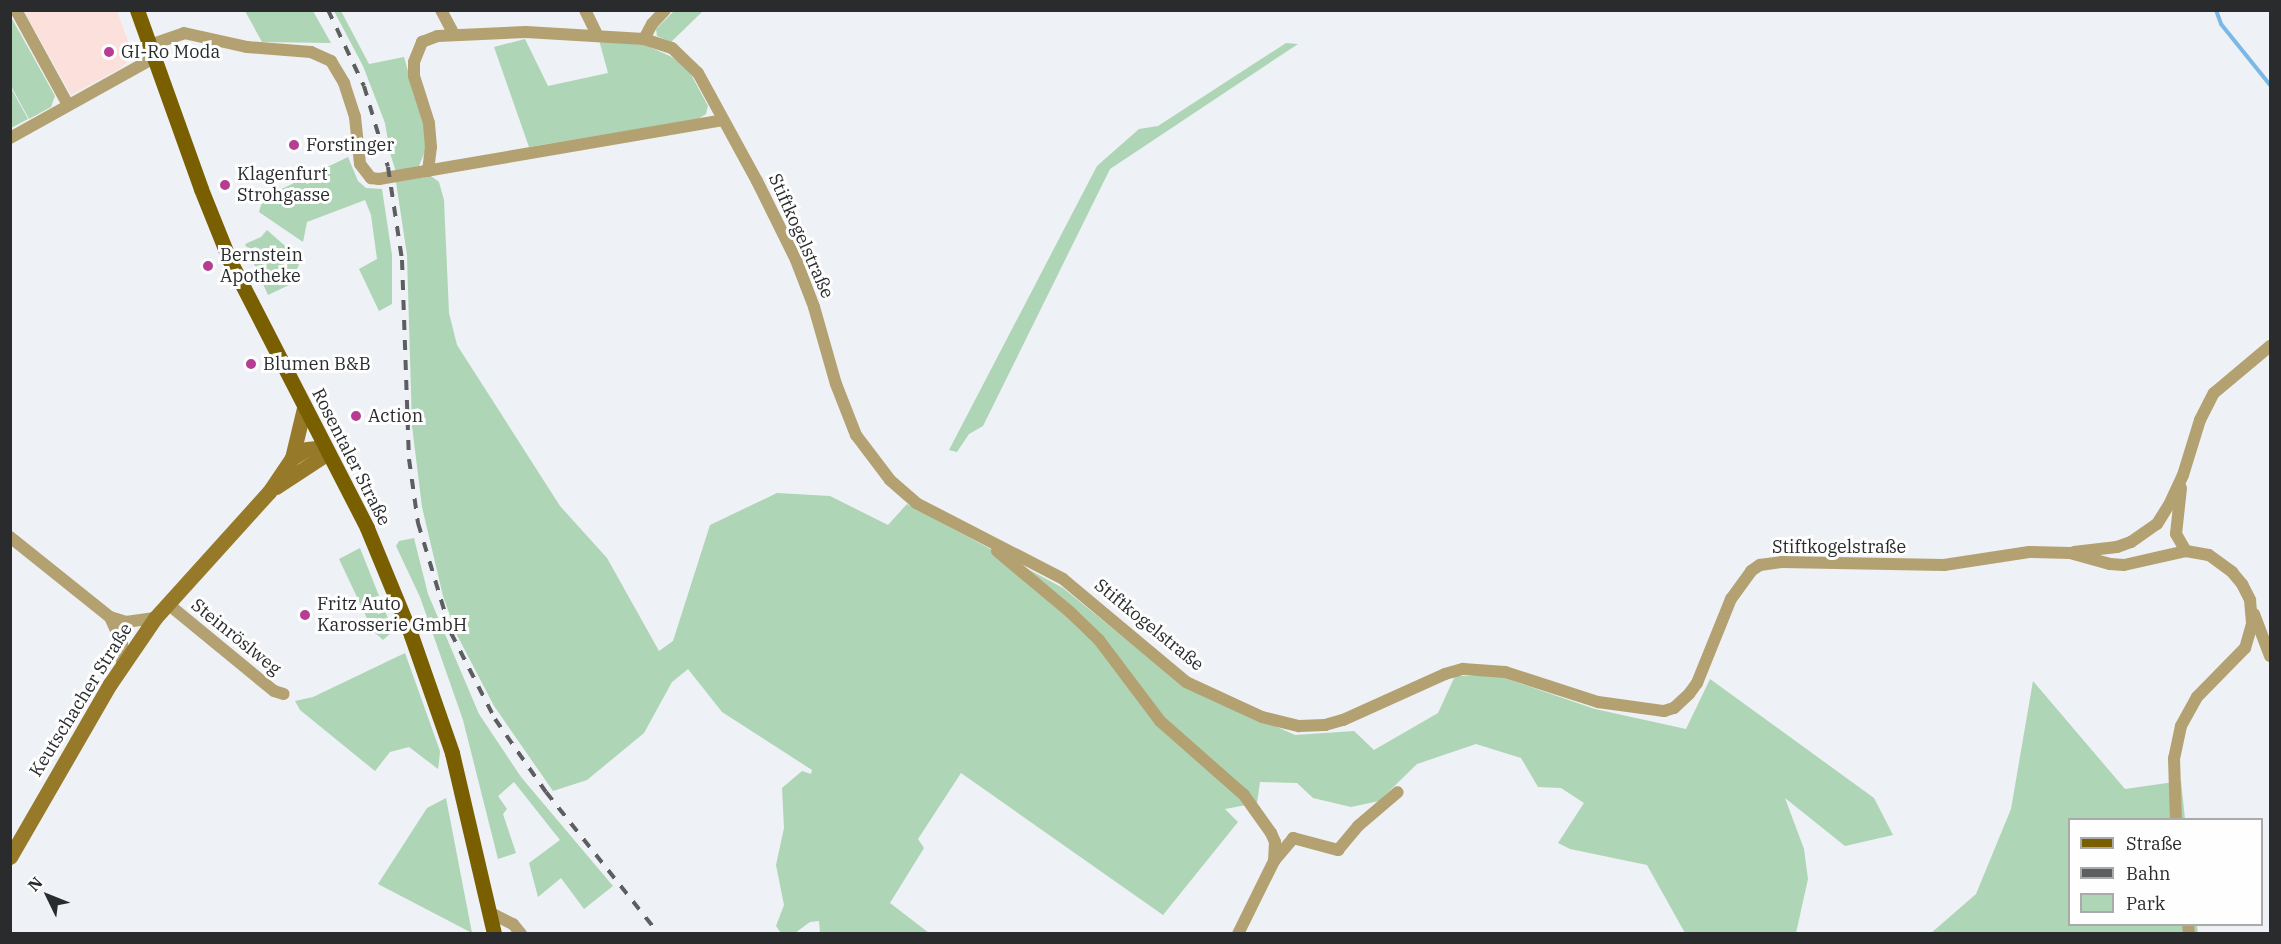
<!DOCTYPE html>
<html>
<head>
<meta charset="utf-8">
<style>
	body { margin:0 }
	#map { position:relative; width:2281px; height:944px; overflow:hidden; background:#eef1f5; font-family:"IBM Plex Serif",serif }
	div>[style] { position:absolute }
	.commercial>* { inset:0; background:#fbe0db }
	.green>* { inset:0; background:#aed5b5 }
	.stream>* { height:4px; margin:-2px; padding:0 2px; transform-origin:2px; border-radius:2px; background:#7cb8e5 }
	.street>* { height:12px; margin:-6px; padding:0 6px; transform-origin:6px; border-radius:6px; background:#b4a172 }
	.secondary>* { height:15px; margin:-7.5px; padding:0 7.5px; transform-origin:7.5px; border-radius:7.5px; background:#967a2a }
	.primary>* { height:15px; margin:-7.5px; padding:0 7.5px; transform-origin:7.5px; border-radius:7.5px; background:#7a5f00 }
	.rail>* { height:4px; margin-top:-2px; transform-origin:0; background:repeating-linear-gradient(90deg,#5c5e60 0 10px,transparent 0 20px) }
	.dots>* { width:16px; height:16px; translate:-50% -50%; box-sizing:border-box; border:3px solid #fefefe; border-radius:50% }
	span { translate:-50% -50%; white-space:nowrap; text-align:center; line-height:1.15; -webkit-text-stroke:6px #fefefe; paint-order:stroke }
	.poi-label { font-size:18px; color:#2a2b2d }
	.left { translate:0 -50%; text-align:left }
	.street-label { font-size:18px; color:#2a2b2d }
	.frame { position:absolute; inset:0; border:12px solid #2a2b2d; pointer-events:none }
	.legend { position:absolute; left:2068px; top:818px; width:195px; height:108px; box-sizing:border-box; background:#fefefe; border:2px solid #a9aaaa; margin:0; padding:8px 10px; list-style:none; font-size:18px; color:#2a2b2d }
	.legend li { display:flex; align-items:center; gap:12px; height:30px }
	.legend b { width:30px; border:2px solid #a9aaaa }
	.north { position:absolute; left:18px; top:866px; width:60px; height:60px; -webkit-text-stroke:4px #fefefe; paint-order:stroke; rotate:313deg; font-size:16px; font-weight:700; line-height:24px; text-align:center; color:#2a2b2d }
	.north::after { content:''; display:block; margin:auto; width:21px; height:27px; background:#2a2b2d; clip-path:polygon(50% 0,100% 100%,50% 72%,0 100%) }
</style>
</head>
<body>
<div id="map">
	<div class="commercial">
		<div style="clip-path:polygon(24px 11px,117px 11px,133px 55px,121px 68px,71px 95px)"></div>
	</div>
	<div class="green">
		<div style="clip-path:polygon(245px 11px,313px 11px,331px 43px,262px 42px)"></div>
		<div style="clip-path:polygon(334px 11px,341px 11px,369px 64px,404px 57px,425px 130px,426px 149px,419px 166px,396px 172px,390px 153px,385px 123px,363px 66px)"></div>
		<div style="clip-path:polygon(674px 11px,703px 11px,671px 42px,657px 36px,656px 29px)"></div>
		<div style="clip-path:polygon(11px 17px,55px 96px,51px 107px,29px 119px,11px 86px)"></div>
		<div style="clip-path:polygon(525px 39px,548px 86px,608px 73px,599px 40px,645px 45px,670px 56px,687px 67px,708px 106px,706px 114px,698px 119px,529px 147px,494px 47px)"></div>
		<div style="clip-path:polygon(1286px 43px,1298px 44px,1110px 169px,983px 426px,969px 434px,957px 452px,949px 450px,1097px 166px,1139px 129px,1158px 126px)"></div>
		<div style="clip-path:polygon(11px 88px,28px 119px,11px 128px,10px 128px)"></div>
		<div style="clip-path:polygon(348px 157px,358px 181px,366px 188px,382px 189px,392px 255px,392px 304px,379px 311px,359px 269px,377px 259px,371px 215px,365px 200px,307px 222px,303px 242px,259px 212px,263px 198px)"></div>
		<div style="clip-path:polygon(431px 176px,439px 182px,444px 200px,449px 313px,457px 345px,560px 506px,607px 558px,659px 651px,673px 641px,710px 525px,777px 493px,830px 496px,888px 525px,907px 504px,1063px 588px,1181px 684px,1295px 735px,1354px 731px,1374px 750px,1438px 713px,1455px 676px,1498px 676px,1595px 709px,1686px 729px,1710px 679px,1874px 798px,1893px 835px,1845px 846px,1785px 798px,1804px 849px,1808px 879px,1796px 933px,1685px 933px,1647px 865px,1570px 849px,1558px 843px,1584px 803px,1561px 788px,1538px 787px,1521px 758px,1476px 744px,1417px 764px,1379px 801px,1351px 807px,1313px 798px,1297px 783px,1260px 782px,1257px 803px,1225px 809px,1238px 822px,1163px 915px,961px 773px,918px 839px,924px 848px,890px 903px,929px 933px,820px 933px,819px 921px,810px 922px,795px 933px,781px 933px,776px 926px,784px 905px,776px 865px,784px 828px,782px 788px,802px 771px,811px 774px,812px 770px,722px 712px,688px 669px,672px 682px,644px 733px,587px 780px,553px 791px,494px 706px,457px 635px,443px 596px,422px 507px,412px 426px,407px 255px,396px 182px)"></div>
		<div style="clip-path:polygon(267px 230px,293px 253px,299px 265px,289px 285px,268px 295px,245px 244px,261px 237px)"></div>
		<div style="clip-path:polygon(414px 538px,428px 594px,479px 714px,521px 777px,613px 886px,584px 909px,561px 878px,538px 897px,529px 863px,560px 840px,514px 782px,498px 796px,507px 809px,503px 814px,516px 853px,498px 859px,463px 720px,420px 597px,396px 546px,399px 541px)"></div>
		<div style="clip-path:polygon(360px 548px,389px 621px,391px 633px,383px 640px,373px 631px,339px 559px)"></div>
		<div style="clip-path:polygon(405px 653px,440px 751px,439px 762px,438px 769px,409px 747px,390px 752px,375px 771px,300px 710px,295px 701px,313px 697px)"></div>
		<div style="clip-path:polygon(2033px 681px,2125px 789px,2181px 781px,2185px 819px,2070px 820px,2070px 924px,2197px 925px,2198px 933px,1930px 934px,1976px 894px,2011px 809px)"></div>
		<div style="clip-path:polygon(446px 798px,472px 933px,378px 884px,427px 808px)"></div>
	</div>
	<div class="stream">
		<div style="left:2216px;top:10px;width:15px;rotate:70deg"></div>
		<div style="left:2221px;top:24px;width:78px;rotate:51.2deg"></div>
	</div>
	<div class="street">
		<div style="left:16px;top:10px;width:108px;rotate:61.3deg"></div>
		<div style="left:441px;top:10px;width:27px;rotate:62deg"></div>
		<div style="left:585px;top:10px;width:28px;rotate:64deg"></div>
		<div style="left:644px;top:39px;width:17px;rotate:-62deg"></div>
		<div style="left:652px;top:24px;width:19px;rotate:-47deg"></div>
		<div style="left:150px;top:45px;width:36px;rotate:-19deg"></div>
		<div style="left:184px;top:33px;width:65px;rotate:12.5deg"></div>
		<div style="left:247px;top:47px;width:64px;rotate:4.5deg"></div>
		<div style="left:311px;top:52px;width:22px;rotate:24deg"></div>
		<div style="left:331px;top:61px;width:26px;rotate:59deg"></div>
		<div style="left:344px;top:83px;width:36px;rotate:72deg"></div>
		<div style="left:355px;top:117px;width:47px;rotate:83.9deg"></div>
		<div style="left:360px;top:164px;width:18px;rotate:52deg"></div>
		<div style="left:371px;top:178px;width:8px;rotate:7deg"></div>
		<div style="left:379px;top:179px;width:349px;rotate:-9.7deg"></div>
		<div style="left:10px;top:138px;width:165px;rotate:-29.1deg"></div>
		<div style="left:428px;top:171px;width:24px;rotate:-83deg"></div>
		<div style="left:431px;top:147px;width:24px;rotate:-95deg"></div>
		<div style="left:429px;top:123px;width:49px;rotate:-107.7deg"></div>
		<div style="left:414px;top:76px;width:14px;rotate:-90deg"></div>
		<div style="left:414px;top:62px;width:22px;rotate:-68deg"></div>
		<div style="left:422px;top:42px;width:17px;rotate:-21deg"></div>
		<div style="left:438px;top:36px;width:88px;rotate:-2.6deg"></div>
		<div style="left:526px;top:32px;width:118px;rotate:3.4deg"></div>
		<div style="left:644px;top:39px;width:29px;rotate:18deg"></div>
		<div style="left:672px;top:48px;width:36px;rotate:44deg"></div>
		<div style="left:698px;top:73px;width:123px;rotate:61.4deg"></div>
		<div style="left:757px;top:181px;width:88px;rotate:63.7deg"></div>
		<div style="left:796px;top:260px;width:50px;rotate:69deg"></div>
		<div style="left:814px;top:307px;width:80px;rotate:74.1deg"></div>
		<div style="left:836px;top:384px;width:55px;rotate:68.6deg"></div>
		<div style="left:856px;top:435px;width:56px;rotate:52.9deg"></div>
		<div style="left:890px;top:480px;width:35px;rotate:41deg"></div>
		<div style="left:916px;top:503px;width:165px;rotate:27.3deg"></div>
		<div style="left:1063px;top:579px;width:160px;rotate:39.9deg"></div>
		<div style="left:1186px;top:682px;width:84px;rotate:24.7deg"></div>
		<div style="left:1262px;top:717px;width:38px;rotate:14deg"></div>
		<div style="left:1299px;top:726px;width:26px;rotate:-2deg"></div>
		<div style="left:1325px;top:725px;width:19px;rotate:-16deg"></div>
		<div style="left:1343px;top:720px;width:112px;rotate:-24.3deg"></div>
		<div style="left:1445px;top:674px;width:19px;rotate:-16deg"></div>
		<div style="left:1463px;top:669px;width:42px;rotate:4.1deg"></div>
		<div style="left:1505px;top:672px;width:98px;rotate:17.9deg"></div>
		<div style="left:1598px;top:702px;width:67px;rotate:7.8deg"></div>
		<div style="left:1664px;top:711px;width:10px;rotate:-17deg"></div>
		<div style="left:1674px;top:708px;width:21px;rotate:-43deg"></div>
		<div style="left:1689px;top:694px;width:14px;rotate:-54deg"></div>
		<div style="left:1697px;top:683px;width:91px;rotate:-68deg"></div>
		<div style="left:1731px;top:599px;width:34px;rotate:-54deg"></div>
		<div style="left:1751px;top:571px;width:11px;rotate:-34deg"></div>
		<div style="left:1760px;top:565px;width:22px;rotate:-8deg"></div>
		<div style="left:1782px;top:562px;width:162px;rotate:1.1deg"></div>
		<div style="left:1944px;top:565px;width:86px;rotate:-8.7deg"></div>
		<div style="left:2029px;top:552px;width:41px;rotate:1.4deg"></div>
		<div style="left:2070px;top:553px;width:41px;rotate:15.4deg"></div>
		<div style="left:2110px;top:564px;width:14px;rotate:4deg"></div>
		<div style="left:2124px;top:565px;width:64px;rotate:-12.7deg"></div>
		<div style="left:2186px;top:551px;width:23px;rotate:10deg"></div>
		<div style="left:2209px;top:555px;width:29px;rotate:36deg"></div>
		<div style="left:2232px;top:572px;width:16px;rotate:50deg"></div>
		<div style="left:2242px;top:584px;width:18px;rotate:63deg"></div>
		<div style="left:2250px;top:600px;width:24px;rotate:85deg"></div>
		<div style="left:2252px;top:624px;width:25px;rotate:106deg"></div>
		<div style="left:2245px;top:648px;width:69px;rotate:134.4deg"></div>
		<div style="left:2197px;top:697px;width:33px;rotate:119deg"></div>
		<div style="left:2181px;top:726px;width:33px;rotate:102deg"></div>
		<div style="left:2174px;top:758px;width:62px;rotate:88.2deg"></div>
		<div style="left:2181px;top:488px;width:46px;rotate:96.2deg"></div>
		<div style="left:2176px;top:534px;width:20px;rotate:60deg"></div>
		<div style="left:10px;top:537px;width:128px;rotate:38.7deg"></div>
		<div style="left:110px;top:617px;width:17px;rotate:17deg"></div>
		<div style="left:126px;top:622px;width:29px;rotate:-8deg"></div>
		<div style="left:997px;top:551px;width:95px;rotate:39.9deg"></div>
		<div style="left:1070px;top:612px;width:40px;rotate:44deg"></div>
		<div style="left:1099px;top:640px;width:101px;rotate:53deg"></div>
		<div style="left:1160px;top:721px;width:112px;rotate:41.4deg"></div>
		<div style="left:1244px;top:795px;width:47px;rotate:54.6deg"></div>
		<div style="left:1271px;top:833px;width:10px;rotate:66deg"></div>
		<div style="left:1275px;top:842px;width:19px;rotate:93deg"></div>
		<div style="left:1274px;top:861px;width:81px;rotate:116.3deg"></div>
		<div style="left:2074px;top:552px;width:43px;rotate:-6.6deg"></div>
		<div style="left:2117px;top:547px;width:15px;rotate:-20deg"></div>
		<div style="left:2131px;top:542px;width:32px;rotate:-35deg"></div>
		<div style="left:2157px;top:524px;width:22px;rotate:-58deg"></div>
		<div style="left:2169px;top:505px;width:33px;rotate:-65deg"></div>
		<div style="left:2183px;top:475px;width:58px;rotate:-72.8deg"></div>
		<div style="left:2200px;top:420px;width:30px;rotate:-63deg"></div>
		<div style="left:2214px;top:393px;width:73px;rotate:-40deg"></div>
		<div style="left:168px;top:604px;width:137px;rotate:39.4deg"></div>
		<div style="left:274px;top:691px;width:10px;rotate:17deg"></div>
		<div style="left:2254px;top:614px;width:45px;rotate:69.1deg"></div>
		<div style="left:110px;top:617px;width:30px;rotate:66deg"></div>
		<div style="left:122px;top:644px;width:21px;rotate:90deg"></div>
		<div style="left:1274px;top:861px;width:30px;rotate:-50deg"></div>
		<div style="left:1293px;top:838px;width:47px;rotate:14.9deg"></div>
		<div style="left:1338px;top:850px;width:31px;rotate:-50deg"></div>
		<div style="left:1358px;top:826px;width:52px;rotate:-40.4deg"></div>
		<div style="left:489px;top:912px;width:27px;rotate:27deg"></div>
		<div style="left:513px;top:924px;width:13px;rotate:51deg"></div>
		<div style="left:2188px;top:924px;width:10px;rotate:84deg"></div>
	</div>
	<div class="secondary">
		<div style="left:292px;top:458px;width:51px;rotate:-76.5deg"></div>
		<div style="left:276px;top:487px;width:62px;rotate:-33.2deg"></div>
		<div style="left:10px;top:857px;width:200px;rotate:-60deg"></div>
		<div style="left:110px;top:684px;width:80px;rotate:-55.7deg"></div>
		<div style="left:155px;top:618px;width:170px;rotate:-47.9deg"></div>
		<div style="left:269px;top:492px;width:41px;rotate:-55.9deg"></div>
		<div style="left:292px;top:458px;width:17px;rotate:-31deg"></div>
		<div style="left:307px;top:449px;width:10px;rotate:-6deg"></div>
		<div style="left:317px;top:448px;width:12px;rotate:24deg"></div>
	</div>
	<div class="primary">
		<div style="left:137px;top:10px;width:190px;rotate:70.3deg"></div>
		<div style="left:201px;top:189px;width:78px;rotate:68.1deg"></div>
		<div style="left:230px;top:261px;width:300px;rotate:62.8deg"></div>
		<div style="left:367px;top:528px;width:116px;rotate:67.6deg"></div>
		<div style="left:411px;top:635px;width:125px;rotate:70.8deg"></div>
		<div style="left:452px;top:753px;width:186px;rotate:76.9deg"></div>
	</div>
	<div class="rail">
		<div style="left:328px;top:10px;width:84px;rotate:64.7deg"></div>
		<div style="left:364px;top:86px;width:84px;rotate:73.5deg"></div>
		<div style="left:388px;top:167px;width:94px;rotate:81.4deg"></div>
		<div style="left:402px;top:260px;width:199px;rotate:88deg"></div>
		<div style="left:409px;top:459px;width:65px;rotate:82deg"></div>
		<div style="left:418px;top:523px;width:115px;rotate:73.3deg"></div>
		<div style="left:451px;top:633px;width:97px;rotate:62.9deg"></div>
		<div style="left:495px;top:719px;width:89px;rotate:55.1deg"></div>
		<div style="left:546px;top:792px;width:181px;rotate:51.5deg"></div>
	</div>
	<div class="dots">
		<div style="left:109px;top:52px;background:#b63d91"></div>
		<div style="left:294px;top:145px;background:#b63d91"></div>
		<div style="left:225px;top:185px;background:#b63d91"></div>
		<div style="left:208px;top:266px;background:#b63d91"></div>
		<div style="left:251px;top:364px;background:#b63d91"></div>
		<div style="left:356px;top:416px;background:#b63d91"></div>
		<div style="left:305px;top:615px;background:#b63d91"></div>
	</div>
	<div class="poi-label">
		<span class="left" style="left:121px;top:52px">GI-Ro Moda</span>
		<span class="left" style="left:306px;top:145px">Forstinger</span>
		<span class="left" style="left:237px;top:185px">Klagenfurt<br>Strohgasse</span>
		<span class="left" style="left:220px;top:266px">Bernstein<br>Apotheke</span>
		<span class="left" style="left:263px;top:364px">Blumen B&amp;B</span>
		<span class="left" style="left:368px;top:416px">Action</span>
		<span class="left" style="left:317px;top:615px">Fritz Auto<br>Karosserie GmbH</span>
	</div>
	<div class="street-label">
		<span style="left:801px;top:236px;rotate:66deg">Stiftkogelstraße</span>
		<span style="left:351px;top:457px;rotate:63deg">Rosentaler Straße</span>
		<span style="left:1839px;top:547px">Stiftkogelstraße</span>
		<span style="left:1149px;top:625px;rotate:39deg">Stiftkogelstraße</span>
		<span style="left:236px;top:637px;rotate:39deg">Steinröslweg</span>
		<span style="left:81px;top:700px;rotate:-58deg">Keutschacher Straße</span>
	</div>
	<div class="frame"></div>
	<ul class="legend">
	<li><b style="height:8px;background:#7a5f00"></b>Straße</li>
	<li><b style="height:8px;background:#5c5e60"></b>Bahn</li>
	<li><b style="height:16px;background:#aed5b5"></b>Park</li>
	</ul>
	<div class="north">N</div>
</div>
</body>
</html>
